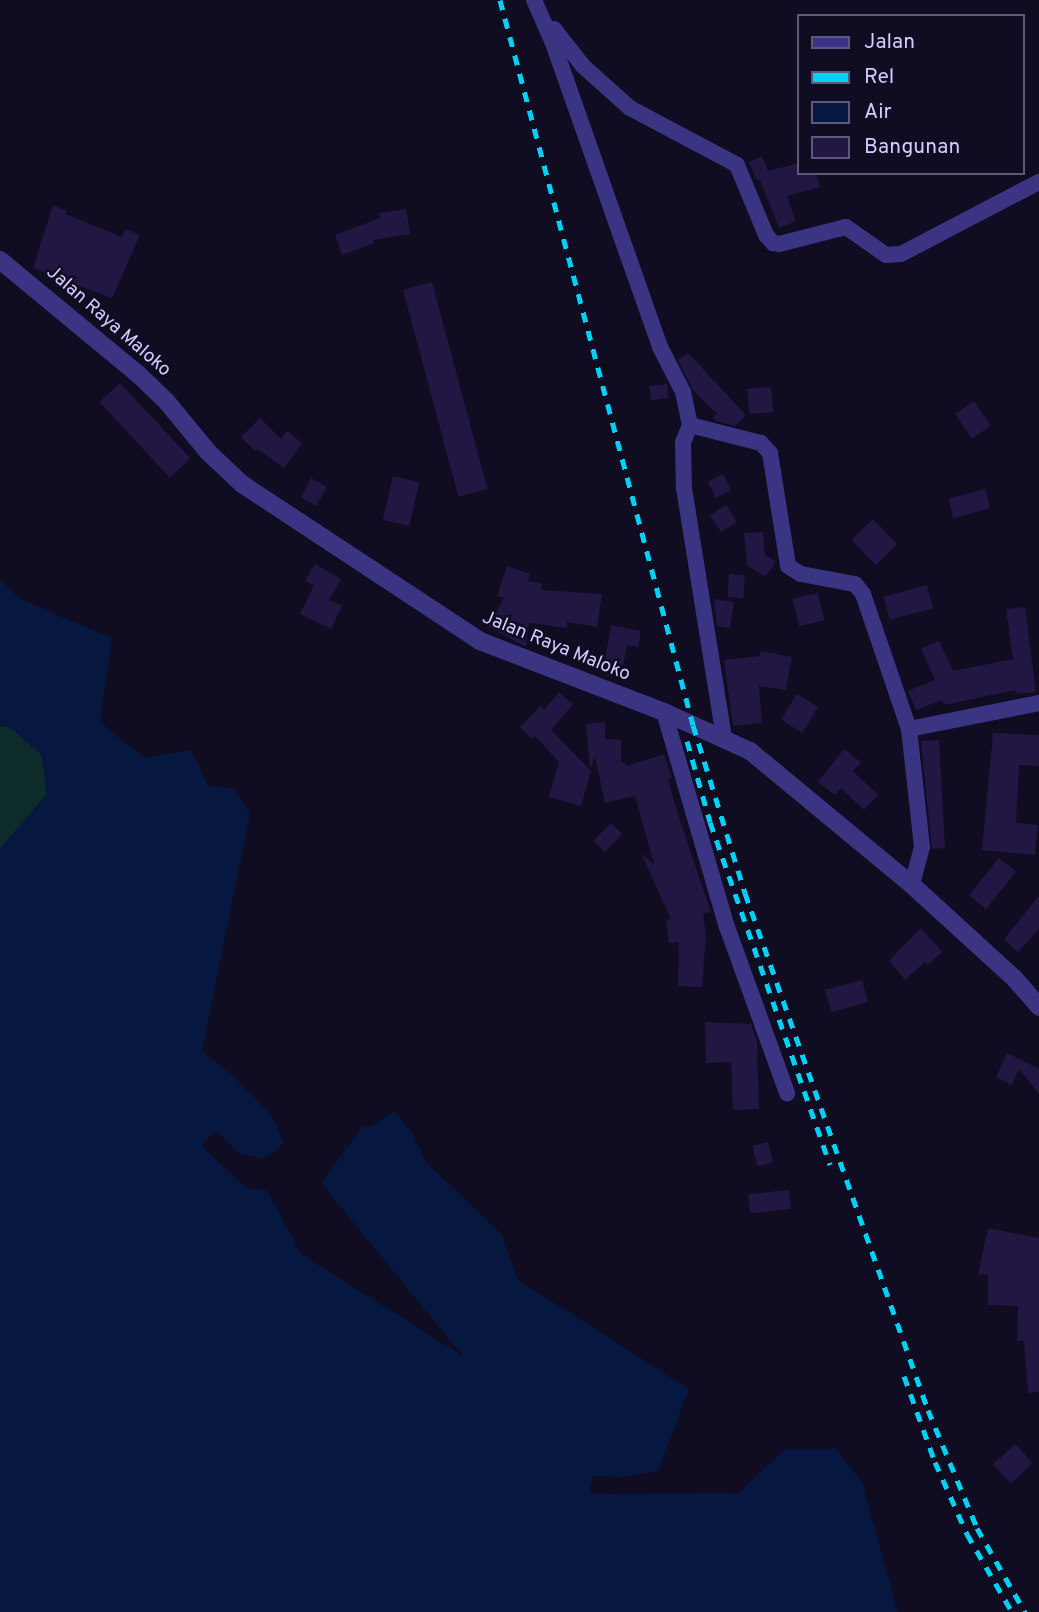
<!DOCTYPE html>
<html>
<head>
<meta charset="utf-8">
<style>
	body { margin:0 }
	#map { position:relative; width:1039px; height:1612px; overflow:hidden; background:#100c21; font-family:Overpass,sans-serif }
	div>[style] { position:absolute }
	.green>* { inset:0; background:#0e2b2b }
	.water>* { inset:0; background:#06183f }
	.building>* { inset:0; background:#221743; transform-origin:0 0 }
	.minor>* { height:16px; margin:-8px; padding:0 8px; transform-origin:8px; border-radius:8px; background:#3b3483 }
	.tertiary>* { height:18px; margin:-9px; padding:0 9px; transform-origin:9px; border-radius:9px; background:#3b3483 }
	.rail>* { height:5px; margin-top:-2.5px; transform-origin:0; background:repeating-linear-gradient(90deg,#00d1f7 0 10px,transparent 0 19px) }
	span { translate:-50% -50%; white-space:nowrap; text-align:center; line-height:1.15; -webkit-text-stroke:5px #100c21; paint-order:stroke }
	.street-label { font-size:19px; color:#d4ccff }
	.legend { position:absolute; left:797px; top:14px; width:228px; height:161px; box-sizing:border-box; background:#100c21; border:2px solid #5e597a; margin:0; padding:9px 12px; list-style:none; font-size:21px; color:#d4ccff }
	.legend li { display:flex; align-items:center; gap:14px; height:35px }
	.legend b { width:35px; border:2px solid #5e597a }
</style>
</head>
<body>
<div id="map">
	<div class="green">
		<div style="clip-path:polygon(0 726px,10px 727px,42px 755px,47px 794px,0 849px)"></div>
	</div>
	<div class="water">
		<div style="clip-path:polygon(0 579px,20px 599px,112px 638px,100px 722px,144px 758px,191px 750px,208px 786px,234px 788px,250px 814px,202px 1051px,231px 1074px,272px 1116px,284px 1143px,263px 1159px,239px 1153px,216px 1130px,201px 1145px,246px 1188px,267px 1190px,301px 1254px,463px 1356px,321px 1183px,363px 1126px,370px 1127px,394px 1112px,413px 1134px,425px 1161px,501px 1234px,518px 1280px,689px 1389px,658px 1471px,622px 1477px,593px 1476px,589px 1494px,739px 1493px,784px 1449px,836px 1449px,862px 1482px,898px 1612px,0 1612px,0 849px,47px 794px,42px 755px,10px 727px,0 726px)"></div>
	</div>
	<div class="building">
		<div style="clip-path:polygon(762px 156px,768px 171px,799px 163px,799px 173px,816px 173px,820px 187px,787px 196px,796px 221px,779px 228px,760px 180px,757px 181px,749px 162px)"></div>
		<div style="clip-path:polygon(53px 205px,67px 211px,65px 214px,122px 237px,125px 229px,140px 235px,112px 298px,33px 268px)"></div>
		<div style="clip-path:polygon(406px 209px,410px 234px,373px 240px,374px 243px,342px 255px,335px 235px,380px 218px,379px 213px)"></div>
		<div style="left:432px;top:282px;width:214px;height:30px;rotate:75deg"></div>
		<div style="clip-path:polygon(688px 353px,746px 415px,735px 426px,716px 421px,713px 418px,717px 414px,693px 390px,678px 360px)"></div>
		<div style="left:120px;top:383px;width:103px;height:28px;rotate:47deg"></div>
		<div style="left:667px;top:384px;width:14px;height:18px;rotate:82deg"></div>
		<div style="left:771px;top:387px;width:25px;height:24px;rotate:85deg"></div>
		<div style="left:974px;top:401px;width:30px;height:23px;rotate:56deg"></div>
		<div style="clip-path:polygon(260px 418px,281px 439px,287px 431px,302px 443px,284px 468px,257px 449px,255px 451px,241px 437px)"></div>
		<div style="left:723px;top:474px;width:18px;height:17px;rotate:63deg"></div>
		<div style="left:393px;top:476px;width:27px;height:45px;rotate:13deg"></div>
		<div style="left:311px;top:478px;width:18px;height:22px;rotate:29deg"></div>
		<div style="left:985px;top:489px;width:20px;height:38px;rotate:75deg"></div>
		<div style="left:726px;top:505px;width:20px;height:19px;rotate:57deg"></div>
		<div style="left:873px;top:519px;width:35px;height:30px;rotate:46deg"></div>
		<div style="clip-path:polygon(763px 532px,765px 555px,776px 562px,765px 577px,747px 565px,744px 533px)"></div>
		<div style="clip-path:polygon(315px 564px,341px 579px,329px 600px,342px 606px,331px 629px,300px 614px,314px 585px,305px 581px)"></div>
		<div style="clip-path:polygon(507px 566px,530px 574px,528px 581px,542px 584px,541px 590px,602px 594px,597px 627px,567px 622px,567px 628px,529px 623px,526px 647px,487px 626px,504px 598px,497px 596px)"></div>
		<div style="left:729px;top:574px;width:16px;height:23px;rotate:4deg"></div>
		<div style="left:927px;top:585px;width:24px;height:45px;rotate:75deg"></div>
		<div style="left:818px;top:593px;width:28px;height:26px;rotate:77deg"></div>
		<div style="clip-path:polygon(714px 599px,734px 602px,730px 628px,717px 626px)"></div>
		<div style="clip-path:polygon(1025px 607px,1036px 692px,1017px 694px,1016px 690px,944px 705px,942px 700px,916px 710px,908px 691px,935px 680px,921px 649px,939px 641px,953px 671px,1013px 659px,1006px 609px)"></div>
		<div style="clip-path:polygon(611px 625px,641px 631px,638px 647px,627px 645px,621px 678px,606px 676px,609px 660px,605px 659px)"></div>
		<div style="clip-path:polygon(761px 651px,792px 657px,786px 690px,759px 686px,762px 723px,733px 726px,724px 660px,760px 656px)"></div>
		<div style="clip-path:polygon(559px 692px,573px 704px,551px 730px,591px 771px,581px 806px,549px 797px,559px 762px,535px 736px,532px 739px,520px 727px,541px 706px,544px 710px)"></div>
		<div style="left:797px;top:694px;width:25px;height:30px;rotate:32deg"></div>
		<div style="clip-path:polygon(605px 722px,605px 739px,621px 740px,621px 763px,625px 762px,626px 766px,664px 754px,672px 778px,668px 780px,681px 824px,711px 912px,703px 913px,706px 936px,702px 987px,678px 986px,679px 942px,669px 943px,666px 920px,671px 919px,641px 853px,654px 864px,635px 796px,605px 803px,595px 757px,590px 769px,586px 724px)"></div>
		<div style="clip-path:polygon(993px 733px,1039px 735px,1039px 766px,1019px 765px,1016px 823px,1038px 825px,1035px 855px,982px 850px)"></div>
		<div style="clip-path:polygon(939px 740px,945px 848px,932px 849px,921px 741px)"></div>
		<div style="clip-path:polygon(844px 749px,861px 762px,853px 771px,878px 795px,864px 810px,841px 788px,835px 795px,818px 782px)"></div>
		<div style="left:611px;top:823px;width:16px;height:25px;rotate:45deg"></div>
		<div style="left:999px;top:858px;width:22px;height:48px;rotate:39deg"></div>
		<div style="clip-path:polygon(1039px 896px,1039px 929px,1018px 952px,1004px 939px)"></div>
		<div style="clip-path:polygon(921px 928px,942px 952px,928px 965px,925px 962px,905px 980px,889px 961px)"></div>
		<div style="left:862px;top:980px;width:23px;height:38px;rotate:75deg"></div>
		<div style="clip-path:polygon(705px 1022px,751px 1024px,757px 1042px,759px 1109px,733px 1110px,731px 1062px,706px 1063px)"></div>
		<div style="clip-path:polygon(1007px 1053px,1039px 1069px,1039px 1094px,1019px 1069px,1011px 1085px,996px 1077px)"></div>
		<div style="left:768px;top:1142px;width:21px;height:16px;rotate:76deg"></div>
		<div style="left:789px;top:1190px;width:19px;height:41px;rotate:84deg"></div>
		<div style="clip-path:polygon(988px 1228px,1039px 1238px,1039px 1392px,1028px 1393px,1024px 1341px,1017px 1341px,1018px 1306px,988px 1305px,988px 1275px,978px 1274px)"></div>
		<div style="left:1015px;top:1444px;width:26px;height:30px;rotate:47deg"></div>
	</div>
	<div class="minor">
		<div style="left:534px;top:0;width:47px;rotate:66.2deg"></div>
		<div style="left:553px;top:43px;width:322px;rotate:70.6deg"></div>
		<div style="left:660px;top:347px;width:51px;rotate:62.9deg"></div>
		<div style="left:683px;top:392px;width:34px;rotate:78deg"></div>
		<div style="left:690px;top:425px;width:18px;rotate:112deg"></div>
		<div style="left:683px;top:442px;width:46px;rotate:88.8deg"></div>
		<div style="left:684px;top:488px;width:253px;rotate:80.9deg"></div>
		<div style="left:554px;top:29px;width:47px;rotate:51.9deg"></div>
		<div style="left:583px;top:66px;width:63px;rotate:41.8deg"></div>
		<div style="left:630px;top:108px;width:121px;rotate:28deg"></div>
		<div style="left:737px;top:165px;width:76px;rotate:67.5deg"></div>
		<div style="left:766px;top:235px;width:11px;rotate:49deg"></div>
		<div style="left:773px;top:243px;width:6px;rotate:9deg"></div>
		<div style="left:779px;top:244px;width:69px;rotate:-14.2deg"></div>
		<div style="left:846px;top:227px;width:49px;rotate:35deg"></div>
		<div style="left:886px;top:255px;width:15px;rotate:-4deg"></div>
		<div style="left:901px;top:254px;width:156px;rotate:-27.6deg"></div>
		<div style="left:690px;top:425px;width:73px;rotate:14.2deg"></div>
		<div style="left:761px;top:443px;width:13px;rotate:48deg"></div>
		<div style="left:770px;top:453px;width:114px;rotate:80.9deg"></div>
		<div style="left:788px;top:566px;width:15px;rotate:32deg"></div>
		<div style="left:801px;top:574px;width:55px;rotate:10.5deg"></div>
		<div style="left:855px;top:584px;width:13px;rotate:51deg"></div>
		<div style="left:863px;top:594px;width:143px;rotate:71.2deg"></div>
		<div style="left:909px;top:729px;width:119px;rotate:83.7deg"></div>
		<div style="left:922px;top:847px;width:39px;rotate:105deg"></div>
		<div style="left:664px;top:712px;width:224px;rotate:73.7deg"></div>
		<div style="left:727px;top:927px;width:177px;rotate:70.1deg"></div>
		<div style="left:909px;top:729px;width:133px;rotate:-11.3deg"></div>
	</div>
	<div class="tertiary">
		<div style="left:0;top:260px;width:180px;rotate:39.6deg"></div>
		<div style="left:139px;top:375px;width:39px;rotate:44deg"></div>
		<div style="left:167px;top:402px;width:65px;rotate:50.6deg"></div>
		<div style="left:208px;top:452px;width:47px;rotate:43.3deg"></div>
		<div style="left:242px;top:484px;width:285px;rotate:33.4deg"></div>
		<div style="left:480px;top:641px;width:197px;rotate:21.1deg"></div>
		<div style="left:664px;top:712px;width:94px;rotate:24.4deg"></div>
		<div style="left:750px;top:751px;width:210px;rotate:39.6deg"></div>
		<div style="left:912px;top:885px;width:139px;rotate:42.4deg"></div>
		<div style="left:1015px;top:979px;width:37px;rotate:49deg"></div>
	</div>
	<div class="rail">
		<div style="left:500px;top:0;width:750px;rotate:75.09deg"></div>
		<div style="left:693px;top:725px;width:176px;rotate:72.8deg"></div>
		<div style="left:745px;top:893px;width:548px;rotate:70.51deg"></div>
		<div style="left:928px;top:1410px;width:128px;rotate:67.4deg"></div>
		<div style="left:977px;top:1528px;width:97px;rotate:60.3deg"></div>
		<div style="left:687px;top:741px;width:84px;rotate:74.1deg"></div>
		<div style="left:710px;top:822px;width:363px;rotate:70.7deg"></div>
		<div style="left:904px;top:1376px;width:91px;rotate:70.2deg"></div>
		<div style="left:935px;top:1462px;width:79px;rotate:66deg"></div>
		<div style="left:967px;top:1534px;width:90px;rotate:60deg"></div>
	</div>
	<div class="street-label">
		<span style="left:108px;top:322px;rotate:41deg">Jalan Raya Maloko</span>
		<span style="left:556px;top:647px;rotate:22deg">Jalan Raya Maloko</span>
	</div>
	<ul class="legend">
	<li><b style="height:9px;background:#3b3483"></b>Jalan</li>
	<li><b style="height:9px;background:#00d1f7"></b>Rel</li>
	<li><b style="height:19px;background:#06183f"></b>Air</li>
	<li><b style="height:19px;background:#221743"></b>Bangunan</li>
	</ul>
</div>
</body>
</html>
